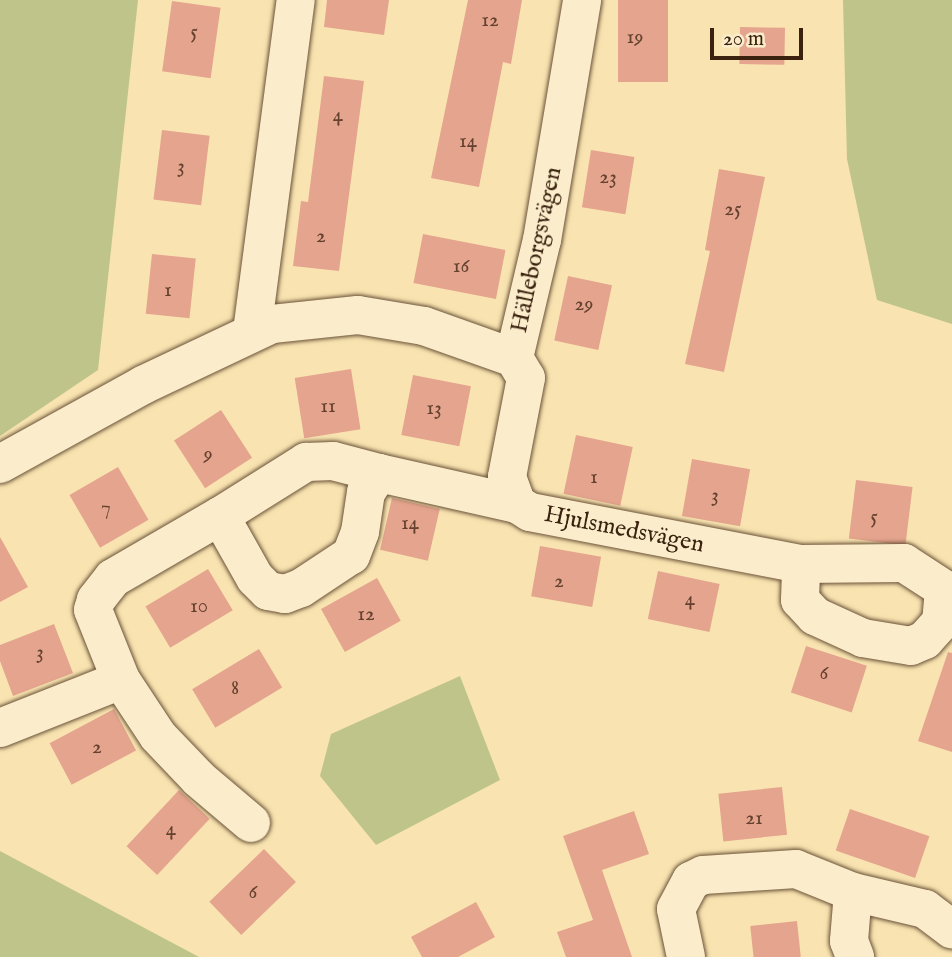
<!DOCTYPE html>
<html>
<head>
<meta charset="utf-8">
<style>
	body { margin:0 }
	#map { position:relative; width:952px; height:957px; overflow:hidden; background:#f9e4b1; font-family:"IM FELL English",serif }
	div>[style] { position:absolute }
	.green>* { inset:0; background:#bfc48a }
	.building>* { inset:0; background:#e5a48e; transform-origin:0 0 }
	.roads { filter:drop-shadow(0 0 2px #6a5238) drop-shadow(0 0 2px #6a5238) }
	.minor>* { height:38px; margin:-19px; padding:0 19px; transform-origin:19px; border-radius:19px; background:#fbedcc }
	span { translate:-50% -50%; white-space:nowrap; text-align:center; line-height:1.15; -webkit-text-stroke:7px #fbedcc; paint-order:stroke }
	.number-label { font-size:21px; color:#65422f }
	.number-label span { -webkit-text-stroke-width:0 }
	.street-label { font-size:24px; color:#3a220f }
	.scale { position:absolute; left:710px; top:28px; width:93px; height:32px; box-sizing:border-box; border:4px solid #3a220f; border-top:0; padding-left:9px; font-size:21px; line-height:24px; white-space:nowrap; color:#3a220f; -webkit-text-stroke:5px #fbedcc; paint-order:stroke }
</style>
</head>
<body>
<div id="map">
	<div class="green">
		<div style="clip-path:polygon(0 0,138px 0,98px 370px,0 436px)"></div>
		<div style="clip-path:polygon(843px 0,952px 0,952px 324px,877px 300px,847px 159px)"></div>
		<div style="clip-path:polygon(460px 676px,500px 780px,376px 845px,320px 776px,331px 734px)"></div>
		<div style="clip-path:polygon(0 851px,199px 957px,0 957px)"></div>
	</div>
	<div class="building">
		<div style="clip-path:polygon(327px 0,389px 0,384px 35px,324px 27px)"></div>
		<div style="clip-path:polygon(468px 0,522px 0,511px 64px,503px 62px,479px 187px,431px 178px)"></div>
		<div style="left:618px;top:0;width:50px;height:82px"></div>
		<div style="left:172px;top:1px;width:49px;height:71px;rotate:8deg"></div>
		<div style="left:740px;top:27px;width:45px;height:37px;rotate:1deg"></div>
		<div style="clip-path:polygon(324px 76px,364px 81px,339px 271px,293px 266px,301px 201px,308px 202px)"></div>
		<div style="left:162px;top:130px;width:48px;height:70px;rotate:7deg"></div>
		<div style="left:591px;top:150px;width:44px;height:58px;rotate:9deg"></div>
		<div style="clip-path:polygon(719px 169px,765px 177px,724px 372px,685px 364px,710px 251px,705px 250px)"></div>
		<div style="left:423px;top:234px;width:84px;height:50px;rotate:11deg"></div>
		<div style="left:152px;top:254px;width:44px;height:60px;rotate:6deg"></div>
		<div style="left:568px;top:276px;width:45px;height:66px;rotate:12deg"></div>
		<div style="left:351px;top:369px;width:61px;height:57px;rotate:81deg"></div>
		<div style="left:413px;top:375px;width:59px;height:61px;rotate:11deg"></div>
		<div style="left:221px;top:410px;width:57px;height:56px;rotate:57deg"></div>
		<div style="left:576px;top:435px;width:58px;height:60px;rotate:12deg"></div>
		<div style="left:692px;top:459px;width:59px;height:58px;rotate:10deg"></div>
		<div style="left:118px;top:467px;width:61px;height:56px;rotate:60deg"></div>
		<div style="left:856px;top:480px;width:57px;height:59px;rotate:7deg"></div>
		<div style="left:392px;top:498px;width:49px;height:53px;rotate:13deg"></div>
		<div style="clip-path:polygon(0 537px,28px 587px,0 602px)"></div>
		<div style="left:540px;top:546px;width:62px;height:51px;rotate:10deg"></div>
		<div style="left:208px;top:569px;width:48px;height:73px;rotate:59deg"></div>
		<div style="left:658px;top:571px;width:63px;height:49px;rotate:12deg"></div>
		<div style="left:377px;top:578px;width:49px;height:64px;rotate:61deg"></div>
		<div style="clip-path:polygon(54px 624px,73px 673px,13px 696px,0 661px,0 645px)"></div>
		<div style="left:806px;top:646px;width:64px;height:49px;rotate:18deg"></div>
		<div style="left:259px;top:649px;width:45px;height:78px;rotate:59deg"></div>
		<div style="clip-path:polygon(948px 652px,952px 653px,952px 752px,918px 741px)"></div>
		<div style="left:114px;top:709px;width:47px;height:73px;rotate:62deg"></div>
		<div style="left:782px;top:787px;width:48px;height:64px;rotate:84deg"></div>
		<div style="left:179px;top:790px;width:42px;height:77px;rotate:43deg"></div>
		<div style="left:850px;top:809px;width:84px;height:44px;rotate:19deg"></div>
		<div style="clip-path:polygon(634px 811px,649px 854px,602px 870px,632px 957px,566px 957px,557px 932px,593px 920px,563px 836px)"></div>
		<div style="left:264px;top:849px;width:46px;height:76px;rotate:46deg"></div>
		<div style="clip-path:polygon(476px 902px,495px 937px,458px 957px,422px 957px,411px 937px)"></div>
		<div style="left:797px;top:921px;width:36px;height:47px;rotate:84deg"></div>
	</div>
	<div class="roads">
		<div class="minor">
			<div style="left:252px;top:332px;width:335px;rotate:-82.5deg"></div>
			<div style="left:514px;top:358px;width:23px;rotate:59deg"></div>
			<div style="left:526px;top:378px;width:101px;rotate:100.9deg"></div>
			<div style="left:507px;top:477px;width:29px;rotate:70deg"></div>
			<div style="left:517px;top:504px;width:15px;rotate:32deg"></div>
			<div style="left:530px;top:512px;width:276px;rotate:10.9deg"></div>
			<div style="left:801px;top:564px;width:103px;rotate:-0.6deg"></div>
			<div style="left:904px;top:563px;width:48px;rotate:33deg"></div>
			<div style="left:944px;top:589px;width:33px;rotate:95deg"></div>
			<div style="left:941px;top:622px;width:24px;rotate:132deg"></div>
			<div style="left:925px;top:640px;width:15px;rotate:157deg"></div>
			<div style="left:911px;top:646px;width:49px;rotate:-170.5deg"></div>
			<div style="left:863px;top:638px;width:53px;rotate:-155.4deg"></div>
			<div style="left:815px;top:616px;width:22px;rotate:-133deg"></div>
			<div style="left:800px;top:600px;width:36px;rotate:-88deg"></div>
			<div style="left:0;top:464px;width:163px;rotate:-28.9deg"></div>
			<div style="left:143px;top:385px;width:143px;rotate:-25.3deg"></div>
			<div style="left:272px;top:324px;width:86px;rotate:-6deg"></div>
			<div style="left:358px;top:315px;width:67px;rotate:9.5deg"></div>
			<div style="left:424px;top:326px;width:96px;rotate:19.6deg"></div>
			<div style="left:514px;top:358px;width:121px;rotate:-76.7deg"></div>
			<div style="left:542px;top:240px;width:243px;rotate:-80.5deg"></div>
			<div style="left:379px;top:473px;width:141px;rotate:12.7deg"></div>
			<div style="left:220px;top:516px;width:102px;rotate:-32.1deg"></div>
			<div style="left:306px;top:462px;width:27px;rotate:-2deg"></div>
			<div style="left:333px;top:461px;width:48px;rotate:14.6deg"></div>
			<div style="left:379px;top:473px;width:23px;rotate:124deg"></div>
			<div style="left:366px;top:492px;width:40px;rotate:98.5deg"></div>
			<div style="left:360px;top:532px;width:25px;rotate:111deg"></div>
			<div style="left:351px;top:555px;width:60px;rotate:146.6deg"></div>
			<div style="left:301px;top:588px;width:17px;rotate:159deg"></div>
			<div style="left:285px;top:594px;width:17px;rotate:-170deg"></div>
			<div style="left:268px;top:591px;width:18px;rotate:-135deg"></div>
			<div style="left:255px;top:578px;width:71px;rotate:-119.4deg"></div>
			<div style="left:220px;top:516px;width:124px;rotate:149.9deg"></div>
			<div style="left:113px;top:578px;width:28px;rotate:128deg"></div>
			<div style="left:96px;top:600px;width:10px;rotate:107deg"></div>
			<div style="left:93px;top:610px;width:75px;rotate:68.2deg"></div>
			<div style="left:121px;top:680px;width:67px;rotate:56.5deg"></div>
			<div style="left:158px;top:736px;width:59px;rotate:46.4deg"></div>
			<div style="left:199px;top:779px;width:68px;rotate:40.2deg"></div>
			<div style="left:0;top:728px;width:130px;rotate:-21.6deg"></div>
			<div style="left:853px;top:892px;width:49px;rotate:94.7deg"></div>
			<div style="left:849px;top:941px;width:17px;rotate:69deg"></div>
			<div style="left:686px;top:957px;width:49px;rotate:-101.8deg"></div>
			<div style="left:676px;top:909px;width:32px;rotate:-62deg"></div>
			<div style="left:691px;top:881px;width:13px;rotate:-27deg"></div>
			<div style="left:703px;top:875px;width:93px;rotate:-3.7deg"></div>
			<div style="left:796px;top:869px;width:61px;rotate:22deg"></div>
			<div style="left:853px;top:892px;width:74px;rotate:13.3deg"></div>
			<div style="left:925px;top:909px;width:34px;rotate:37deg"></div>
		</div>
	</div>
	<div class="number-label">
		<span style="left:490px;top:21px">12</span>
		<span style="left:194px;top:33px">5</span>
		<span style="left:635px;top:38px">19</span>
		<span style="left:338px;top:116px">4</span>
		<span style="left:468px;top:142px">14</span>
		<span style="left:181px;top:167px">3</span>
		<span style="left:608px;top:178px">23</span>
		<span style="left:733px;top:210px">25</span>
		<span style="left:321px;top:237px">2</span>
		<span style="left:461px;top:267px">16</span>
		<span style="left:168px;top:291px">1</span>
		<span style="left:584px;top:305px">29</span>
		<span style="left:328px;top:407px">11</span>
		<span style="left:434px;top:409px">13</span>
		<span style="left:208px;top:455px">9</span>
		<span style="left:594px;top:478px">1</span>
		<span style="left:715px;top:496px">3</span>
		<span style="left:106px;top:509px">7</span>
		<span style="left:874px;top:518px">5</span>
		<span style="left:410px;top:524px">14</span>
		<span style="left:559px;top:582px">2</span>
		<span style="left:690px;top:600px">4</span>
		<span style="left:199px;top:607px">10</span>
		<span style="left:366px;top:615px">12</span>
		<span style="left:40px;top:653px">3</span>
		<span style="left:824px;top:674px">6</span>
		<span style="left:235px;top:689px">8</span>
		<span style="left:97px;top:748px">2</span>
		<span style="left:754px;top:819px">21</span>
		<span style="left:171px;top:830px">4</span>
		<span style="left:253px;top:893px">6</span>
	</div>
	<div class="street-label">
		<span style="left:537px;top:250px;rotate:-78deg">Hälleborgsvägen</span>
		<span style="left:624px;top:530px;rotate:11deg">Hjulsmedsvägen</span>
	</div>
	<div class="scale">20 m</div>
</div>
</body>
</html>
